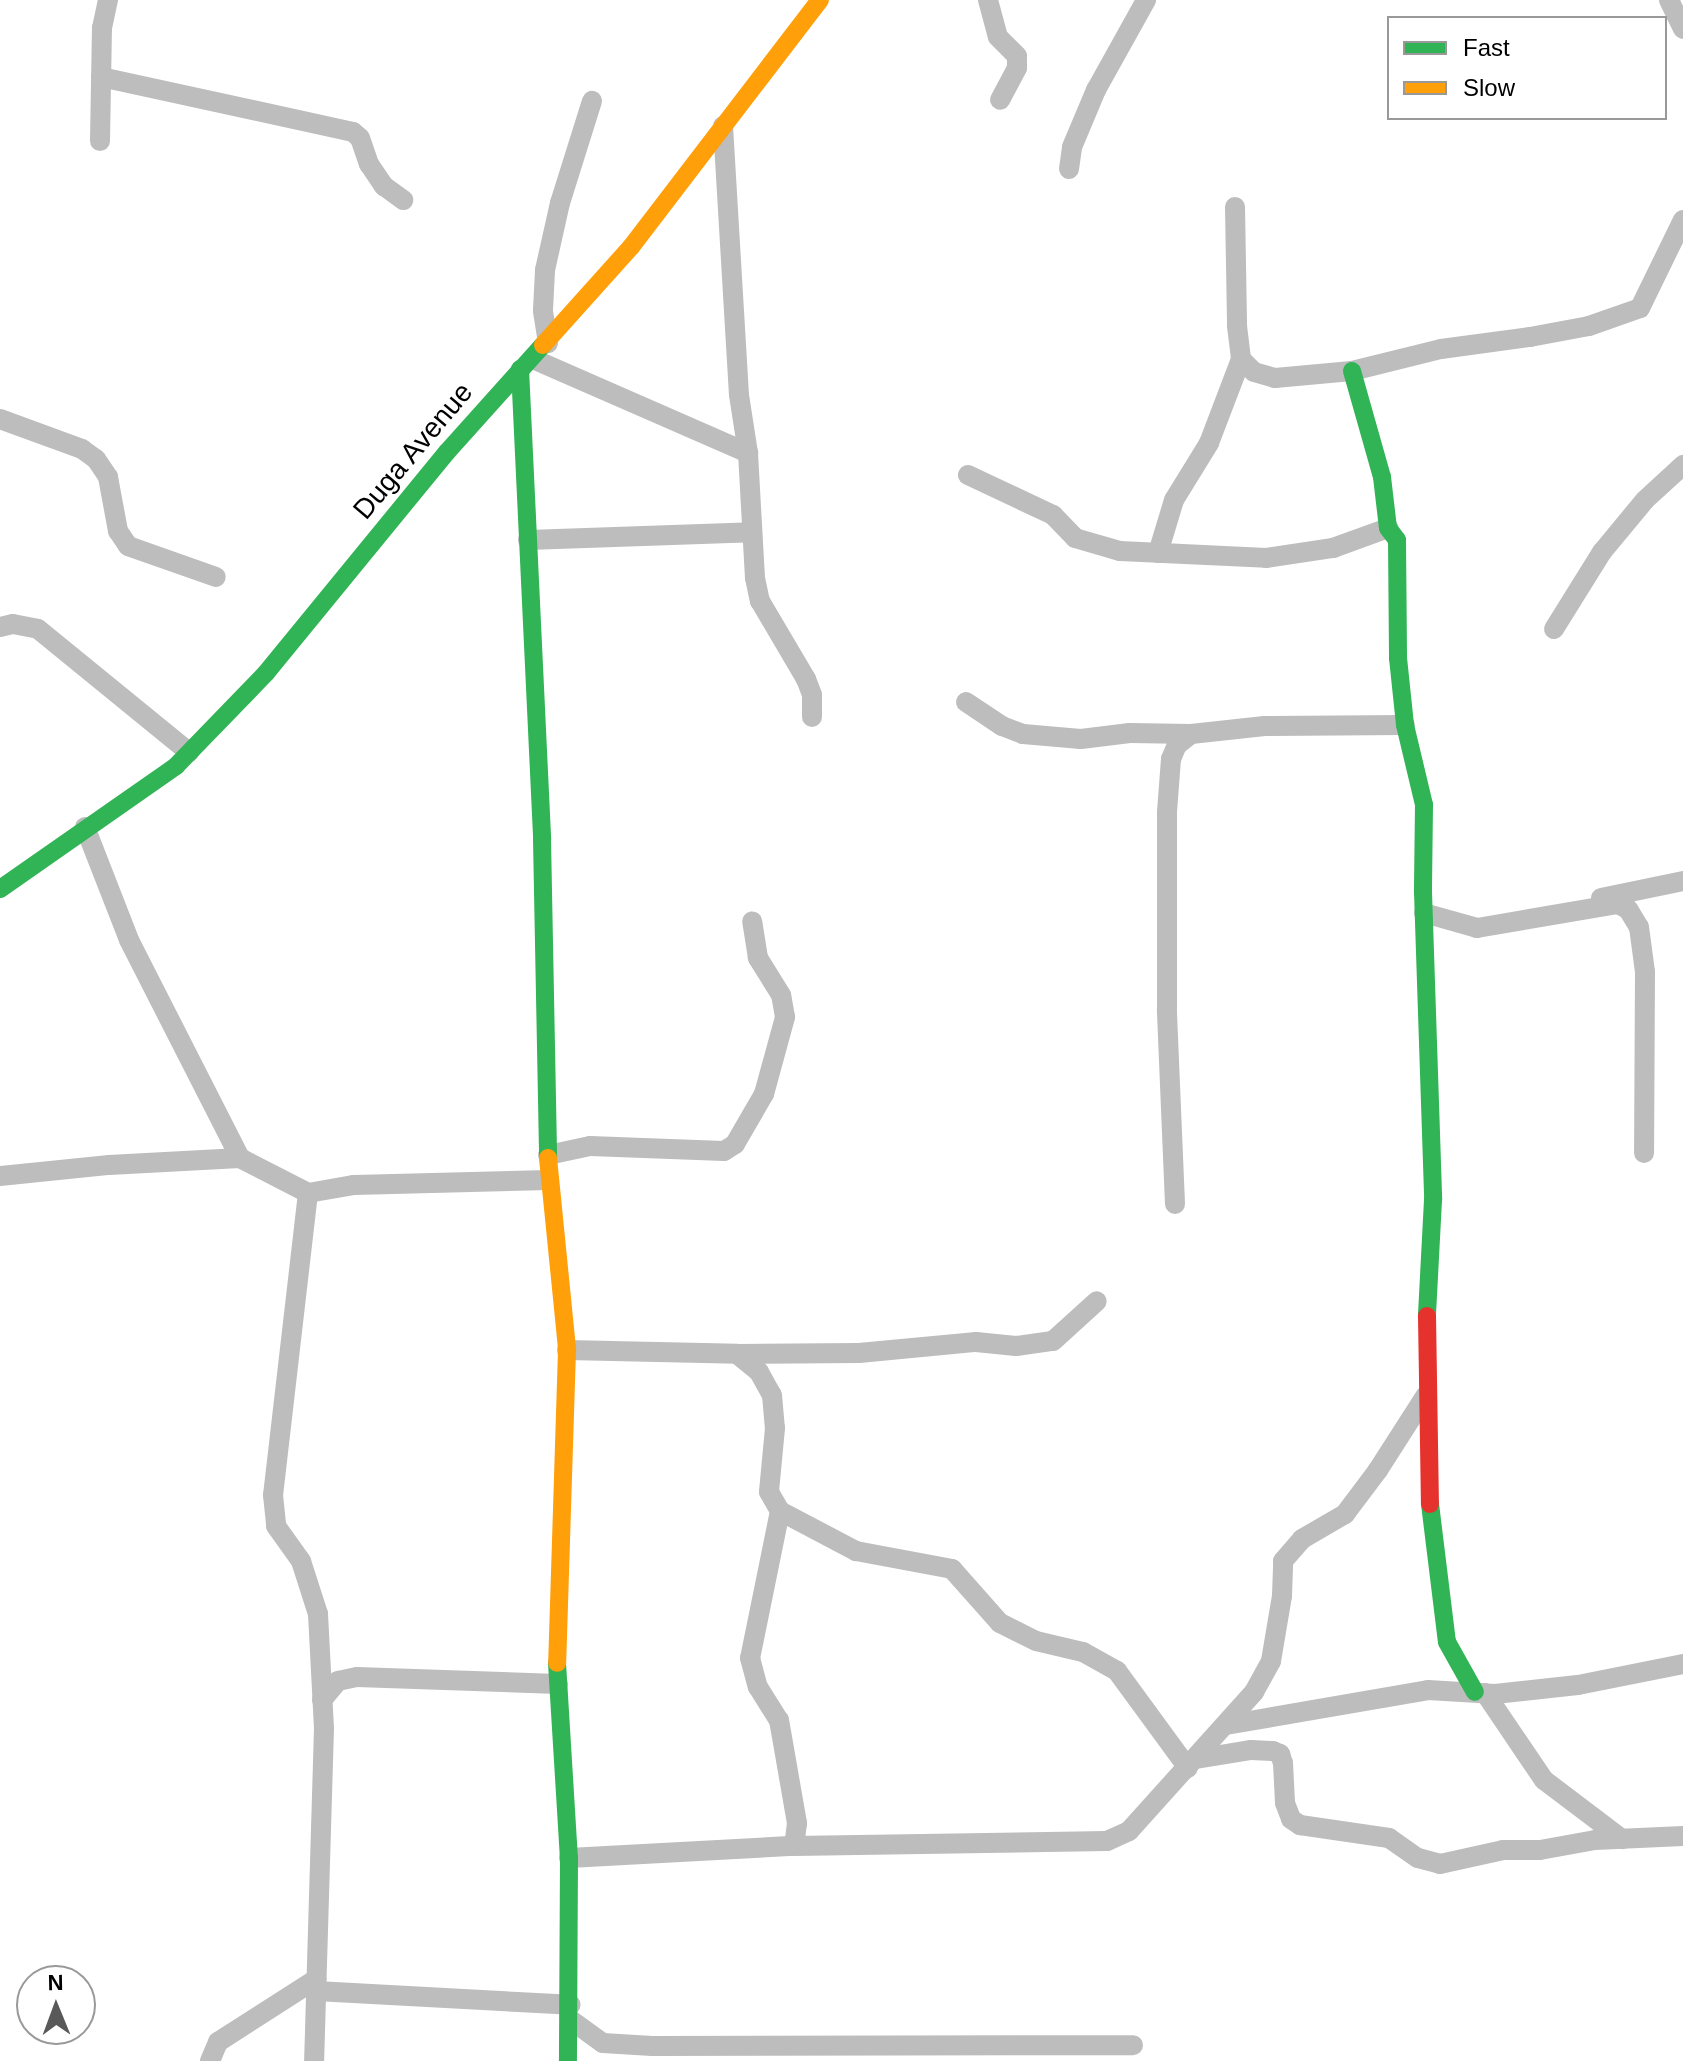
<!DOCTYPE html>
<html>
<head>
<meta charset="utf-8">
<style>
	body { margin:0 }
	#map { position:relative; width:1683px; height:2061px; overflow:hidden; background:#fff; font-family:Helvetica,sans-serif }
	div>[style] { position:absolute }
	.street>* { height:20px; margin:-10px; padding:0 10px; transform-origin:10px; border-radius:10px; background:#bdbdbd }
	.fast>* { height:18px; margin:-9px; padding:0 9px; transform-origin:9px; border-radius:9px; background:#30b455 }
	.slow>* { height:18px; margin:-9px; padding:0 9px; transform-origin:9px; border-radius:9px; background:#ff9f0a }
	.jam>* { height:18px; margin:-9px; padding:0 9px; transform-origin:9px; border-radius:9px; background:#e5322d }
	span { translate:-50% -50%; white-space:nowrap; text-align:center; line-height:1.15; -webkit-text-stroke:6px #fff; paint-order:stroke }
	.street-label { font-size:28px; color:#000 }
	.legend { position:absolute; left:1387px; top:16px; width:280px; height:104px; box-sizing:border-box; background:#fff; border:2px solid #999; margin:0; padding:10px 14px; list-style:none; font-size:24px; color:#000 }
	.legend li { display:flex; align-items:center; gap:16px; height:40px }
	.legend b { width:40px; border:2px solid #999 }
	.north { position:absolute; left:16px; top:1965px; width:80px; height:80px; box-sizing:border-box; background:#fff; border:2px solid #999; border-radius:50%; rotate:359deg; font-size:22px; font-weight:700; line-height:32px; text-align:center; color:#000 }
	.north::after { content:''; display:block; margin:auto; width:28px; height:36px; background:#595959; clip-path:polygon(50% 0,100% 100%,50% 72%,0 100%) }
</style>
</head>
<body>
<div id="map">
	<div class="street">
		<div style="left:988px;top:0;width:38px;rotate:75deg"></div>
		<div style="left:998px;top:37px;width:27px;rotate:45deg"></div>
		<div style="left:1017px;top:56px;width:12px;rotate:90deg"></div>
		<div style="left:1017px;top:68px;width:36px;rotate:118deg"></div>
		<div style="left:1669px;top:0;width:32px;rotate:64deg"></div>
		<div style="left:101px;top:77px;width:258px;rotate:12.3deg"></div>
		<div style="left:353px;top:132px;width:9px;rotate:41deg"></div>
		<div style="left:360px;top:138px;width:28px;rotate:71deg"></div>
		<div style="left:369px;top:164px;width:27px;rotate:56deg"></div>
		<div style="left:384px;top:186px;width:24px;rotate:36deg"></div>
		<div style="left:723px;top:126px;width:269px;rotate:86.6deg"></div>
		<div style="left:739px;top:395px;width:59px;rotate:81.2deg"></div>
		<div style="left:100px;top:141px;width:113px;rotate:-89deg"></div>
		<div style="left:102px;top:28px;width:29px;rotate:-78deg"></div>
		<div style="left:1069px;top:169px;width:22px;rotate:-82deg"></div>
		<div style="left:1072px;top:147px;width:62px;rotate:-67.2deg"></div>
		<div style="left:1096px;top:90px;width:103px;rotate:-60.9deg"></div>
		<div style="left:1235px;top:207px;width:119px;rotate:89deg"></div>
		<div style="left:1237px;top:326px;width:33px;rotate:83deg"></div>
		<div style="left:1241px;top:359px;width:18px;rotate:45deg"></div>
		<div style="left:1254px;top:372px;width:22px;rotate:16deg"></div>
		<div style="left:1275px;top:378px;width:77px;rotate:-5.2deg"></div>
		<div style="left:1352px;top:371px;width:92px;rotate:-13.9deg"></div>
		<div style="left:1441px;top:349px;width:90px;rotate:-7.7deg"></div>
		<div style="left:1530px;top:337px;width:60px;rotate:-10.6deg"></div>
		<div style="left:1589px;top:326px;width:54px;rotate:-19.4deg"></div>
		<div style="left:1640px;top:308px;width:98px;rotate:-64deg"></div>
		<div style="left:548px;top:343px;width:33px;rotate:-99deg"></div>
		<div style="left:543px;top:310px;width:40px;rotate:-87.1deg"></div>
		<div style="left:545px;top:270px;width:69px;rotate:-77.4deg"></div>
		<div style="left:560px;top:203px;width:107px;rotate:-72.6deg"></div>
		<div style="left:533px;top:359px;width:235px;rotate:23.6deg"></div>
		<div style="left:748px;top:453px;width:125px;rotate:86.8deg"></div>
		<div style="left:755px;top:578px;width:24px;rotate:78deg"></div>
		<div style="left:760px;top:601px;width:91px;rotate:59.5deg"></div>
		<div style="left:806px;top:679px;width:17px;rotate:69deg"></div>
		<div style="left:812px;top:695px;width:22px;rotate:90deg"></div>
		<div style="left:0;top:419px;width:87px;rotate:20.1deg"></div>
		<div style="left:82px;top:449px;width:17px;rotate:36deg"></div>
		<div style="left:96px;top:459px;width:22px;rotate:56deg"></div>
		<div style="left:108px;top:477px;width:55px;rotate:79.5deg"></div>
		<div style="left:118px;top:531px;width:18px;rotate:56deg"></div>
		<div style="left:128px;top:546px;width:93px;rotate:19.4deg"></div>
		<div style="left:968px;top:475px;width:94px;rotate:25.2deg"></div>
		<div style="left:1053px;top:515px;width:32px;rotate:46deg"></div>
		<div style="left:1075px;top:538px;width:47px;rotate:16.1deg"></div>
		<div style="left:1120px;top:551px;width:146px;rotate:2.7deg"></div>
		<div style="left:1266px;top:558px;width:68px;rotate:-8.5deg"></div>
		<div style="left:1333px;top:548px;width:59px;rotate:-20deg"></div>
		<div style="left:528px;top:540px;width:224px;rotate:-2deg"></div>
		<div style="left:1158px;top:553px;width:55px;rotate:-73.2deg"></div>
		<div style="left:1174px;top:500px;width:67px;rotate:-58.4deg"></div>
		<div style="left:1209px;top:443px;width:90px;rotate:-69.1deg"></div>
		<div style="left:0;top:627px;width:13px;rotate:-13deg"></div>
		<div style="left:13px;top:624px;width:25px;rotate:11deg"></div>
		<div style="left:38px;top:629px;width:195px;rotate:39.2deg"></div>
		<div style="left:1554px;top:629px;width:91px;rotate:-58.1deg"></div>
		<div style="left:1602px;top:552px;width:67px;rotate:-50.4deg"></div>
		<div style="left:1645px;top:500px;width:52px;rotate:-42.6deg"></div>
		<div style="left:966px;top:702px;width:43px;rotate:33.7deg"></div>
		<div style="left:1002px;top:726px;width:22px;rotate:21deg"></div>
		<div style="left:1023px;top:734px;width:58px;rotate:4.9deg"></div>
		<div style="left:1081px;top:739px;width:49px;rotate:-7deg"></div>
		<div style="left:1130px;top:733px;width:61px;rotate:0.9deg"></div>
		<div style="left:85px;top:827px;width:121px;rotate:68.7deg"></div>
		<div style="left:129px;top:940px;width:245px;rotate:63deg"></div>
		<div style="left:240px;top:1158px;width:76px;rotate:27.2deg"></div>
		<div style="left:308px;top:1193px;width:47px;rotate:-9.9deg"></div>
		<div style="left:354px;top:1185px;width:195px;rotate:-1.5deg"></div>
		<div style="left:1601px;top:898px;width:84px;rotate:-11.7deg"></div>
		<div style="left:1424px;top:913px;width:55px;rotate:15.8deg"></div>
		<div style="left:1477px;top:928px;width:143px;rotate:-9.7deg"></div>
		<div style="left:1618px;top:904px;width:11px;rotate:27deg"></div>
		<div style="left:1628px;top:909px;width:21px;rotate:59deg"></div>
		<div style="left:1639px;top:927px;width:45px;rotate:82.4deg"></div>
		<div style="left:1645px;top:972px;width:181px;rotate:90.3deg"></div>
		<div style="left:548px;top:1155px;width:43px;rotate:-12.1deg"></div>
		<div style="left:590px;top:1146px;width:134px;rotate:2.1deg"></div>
		<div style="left:724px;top:1151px;width:13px;rotate:-32deg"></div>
		<div style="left:735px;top:1144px;width:58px;rotate:-59.9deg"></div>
		<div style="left:764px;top:1094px;width:80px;rotate:-74.7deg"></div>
		<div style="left:785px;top:1017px;width:22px;rotate:-100deg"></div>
		<div style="left:781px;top:995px;width:44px;rotate:-121.9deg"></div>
		<div style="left:758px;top:958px;width:37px;rotate:-99deg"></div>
		<div style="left:0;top:1176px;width:110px;rotate:-5.8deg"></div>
		<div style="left:109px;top:1165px;width:131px;rotate:-3.1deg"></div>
		<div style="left:308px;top:1193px;width:304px;rotate:96.6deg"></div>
		<div style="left:273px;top:1495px;width:31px;rotate:84deg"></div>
		<div style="left:276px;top:1526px;width:43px;rotate:54.5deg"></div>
		<div style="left:301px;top:1561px;width:56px;rotate:72.2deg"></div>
		<div style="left:318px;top:1614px;width:114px;rotate:87deg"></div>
		<div style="left:324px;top:1728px;width:333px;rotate:91.7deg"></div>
		<div style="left:1175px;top:1204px;width:194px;rotate:-92.4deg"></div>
		<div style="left:1167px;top:1010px;width:198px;rotate:-90deg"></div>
		<div style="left:1167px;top:812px;width:53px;rotate:-85.7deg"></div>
		<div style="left:1171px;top:759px;width:15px;rotate:-67deg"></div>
		<div style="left:1177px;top:745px;width:18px;rotate:-38deg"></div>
		<div style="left:1191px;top:734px;width:74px;rotate:-6.2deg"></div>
		<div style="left:1265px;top:726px;width:140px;rotate:-0.4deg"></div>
		<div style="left:567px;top:1350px;width:170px;rotate:1.3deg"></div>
		<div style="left:737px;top:1354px;width:28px;rotate:39deg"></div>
		<div style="left:759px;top:1372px;width:26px;rotate:61deg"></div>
		<div style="left:772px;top:1395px;width:33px;rotate:85deg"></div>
		<div style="left:775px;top:1428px;width:64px;rotate:95.4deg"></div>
		<div style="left:769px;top:1492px;width:22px;rotate:60deg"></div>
		<div style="left:780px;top:1511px;width:86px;rotate:27.8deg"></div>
		<div style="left:856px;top:1551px;width:98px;rotate:10.6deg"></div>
		<div style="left:952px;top:1569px;width:72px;rotate:48.4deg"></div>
		<div style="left:1000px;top:1623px;width:40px;rotate:26.6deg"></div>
		<div style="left:1036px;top:1641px;width:48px;rotate:13.2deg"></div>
		<div style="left:1083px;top:1652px;width:39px;rotate:29deg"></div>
		<div style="left:1117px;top:1671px;width:120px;rotate:53.8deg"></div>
		<div style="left:737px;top:1354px;width:122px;rotate:-0.5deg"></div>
		<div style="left:859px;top:1353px;width:118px;rotate:-5.4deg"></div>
		<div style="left:976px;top:1342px;width:40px;rotate:5.7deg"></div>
		<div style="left:1016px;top:1346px;width:37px;rotate:-8deg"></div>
		<div style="left:1053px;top:1341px;width:59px;rotate:-42.3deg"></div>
		<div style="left:780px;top:1511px;width:150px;rotate:101.5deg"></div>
		<div style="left:750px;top:1658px;width:30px;rotate:75deg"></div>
		<div style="left:758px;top:1687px;width:39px;rotate:58deg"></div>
		<div style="left:779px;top:1720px;width:105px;rotate:80.1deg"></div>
		<div style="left:797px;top:1823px;width:23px;rotate:97deg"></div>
		<div style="left:1485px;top:1693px;width:105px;rotate:55.9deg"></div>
		<div style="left:1544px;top:1780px;width:98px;rotate:37.1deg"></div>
		<div style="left:322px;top:1700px;width:25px;rotate:-50deg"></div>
		<div style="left:338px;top:1681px;width:19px;rotate:-12deg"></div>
		<div style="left:357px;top:1677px;width:201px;rotate:2deg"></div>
		<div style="left:1226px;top:1725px;width:205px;rotate:-9.8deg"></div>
		<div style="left:1428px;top:1690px;width:67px;rotate:3.4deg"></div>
		<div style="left:1495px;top:1694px;width:83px;rotate:-6.2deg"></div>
		<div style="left:1578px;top:1685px;width:107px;rotate:-11.3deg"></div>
		<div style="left:1196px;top:1759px;width:56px;rotate:-9.3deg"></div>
		<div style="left:1251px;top:1750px;width:22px;rotate:3deg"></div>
		<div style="left:1273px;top:1751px;width:8px;rotate:23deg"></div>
		<div style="left:1280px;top:1754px;width:9px;rotate:72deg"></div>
		<div style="left:1283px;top:1763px;width:40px;rotate:87.1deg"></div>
		<div style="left:1285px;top:1803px;width:17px;rotate:69deg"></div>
		<div style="left:1291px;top:1819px;width:11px;rotate:34deg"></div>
		<div style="left:1300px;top:1825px;width:90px;rotate:8.3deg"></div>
		<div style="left:1389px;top:1838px;width:35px;rotate:35deg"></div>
		<div style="left:1418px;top:1858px;width:23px;rotate:15deg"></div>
		<div style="left:1440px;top:1864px;width:65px;rotate:-12.5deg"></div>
		<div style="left:1503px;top:1850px;width:37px"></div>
		<div style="left:1540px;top:1850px;width:56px;rotate:-10.3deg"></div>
		<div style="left:1595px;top:1840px;width:88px;rotate:-2.6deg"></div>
		<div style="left:569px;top:1858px;width:225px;rotate:-3.1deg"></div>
		<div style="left:794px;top:1846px;width:313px;rotate:-0.9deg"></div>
		<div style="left:1107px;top:1841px;width:24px;rotate:-24deg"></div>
		<div style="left:1129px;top:1831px;width:187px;rotate:-48deg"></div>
		<div style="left:1254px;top:1692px;width:35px;rotate:-61deg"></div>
		<div style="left:1271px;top:1661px;width:66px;rotate:-80.4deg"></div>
		<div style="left:1282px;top:1596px;width:35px;rotate:-88deg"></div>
		<div style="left:1283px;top:1561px;width:29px;rotate:-49deg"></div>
		<div style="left:1302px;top:1539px;width:50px;rotate:-30.2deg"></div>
		<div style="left:1345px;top:1514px;width:55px;rotate:-53.1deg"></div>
		<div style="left:1378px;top:1470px;width:89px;rotate:-57.4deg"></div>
		<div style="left:316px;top:1991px;width:255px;rotate:3.1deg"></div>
		<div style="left:571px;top:2020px;width:39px;rotate:36deg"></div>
		<div style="left:603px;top:2043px;width:49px;rotate:3.5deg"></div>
		<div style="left:652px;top:2046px;width:481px;rotate:-0.1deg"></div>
		<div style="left:210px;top:2061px;width:21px;rotate:-67deg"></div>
		<div style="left:218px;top:2042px;width:117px;rotate:-32.7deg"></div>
	</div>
	<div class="fast">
		<div style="left:520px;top:369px;width:471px;rotate:87.3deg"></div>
		<div style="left:542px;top:839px;width:319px;rotate:88.9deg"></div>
		<div style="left:1352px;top:371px;width:110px;rotate:74.2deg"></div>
		<div style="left:1382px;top:477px;width:51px;rotate:83.3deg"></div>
		<div style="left:1388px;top:528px;width:15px;rotate:53deg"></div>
		<div style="left:1397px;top:540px;width:118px;rotate:89.5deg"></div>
		<div style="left:1398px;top:658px;width:67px;rotate:84deg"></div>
		<div style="left:1405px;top:725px;width:82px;rotate:76.6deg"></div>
		<div style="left:1424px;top:805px;width:87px;rotate:90.7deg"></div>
		<div style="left:1423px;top:892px;width:308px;rotate:88.1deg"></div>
		<div style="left:1433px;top:1200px;width:116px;rotate:93deg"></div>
		<div style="left:0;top:889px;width:215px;rotate:-34.9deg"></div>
		<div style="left:176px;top:766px;width:129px;rotate:-45.9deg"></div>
		<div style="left:266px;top:673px;width:286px;rotate:-50.7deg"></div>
		<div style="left:447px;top:452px;width:144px;rotate:-48.1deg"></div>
		<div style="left:1430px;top:1504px;width:139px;rotate:83deg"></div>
		<div style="left:1447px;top:1642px;width:57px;rotate:60.8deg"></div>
		<div style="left:557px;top:1663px;width:195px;rotate:86.5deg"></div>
		<div style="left:569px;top:1858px;width:203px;rotate:90.3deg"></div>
	</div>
	<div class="slow">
		<div style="left:543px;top:345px;width:132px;rotate:-48.1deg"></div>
		<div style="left:631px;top:247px;width:311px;rotate:-52.6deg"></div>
		<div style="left:548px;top:1158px;width:193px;rotate:84.3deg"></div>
		<div style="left:567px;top:1350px;width:313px;rotate:91.8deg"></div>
	</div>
	<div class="jam">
		<div style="left:1427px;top:1316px;width:188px;rotate:89.1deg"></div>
	</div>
	<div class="street-label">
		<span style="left:413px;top:451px;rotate:-50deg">Duga Avenue</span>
	</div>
	<ul class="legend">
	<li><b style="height:10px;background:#30b455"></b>Fast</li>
	<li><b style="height:10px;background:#ff9f0a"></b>Slow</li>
	</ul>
	<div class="north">N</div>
</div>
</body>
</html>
